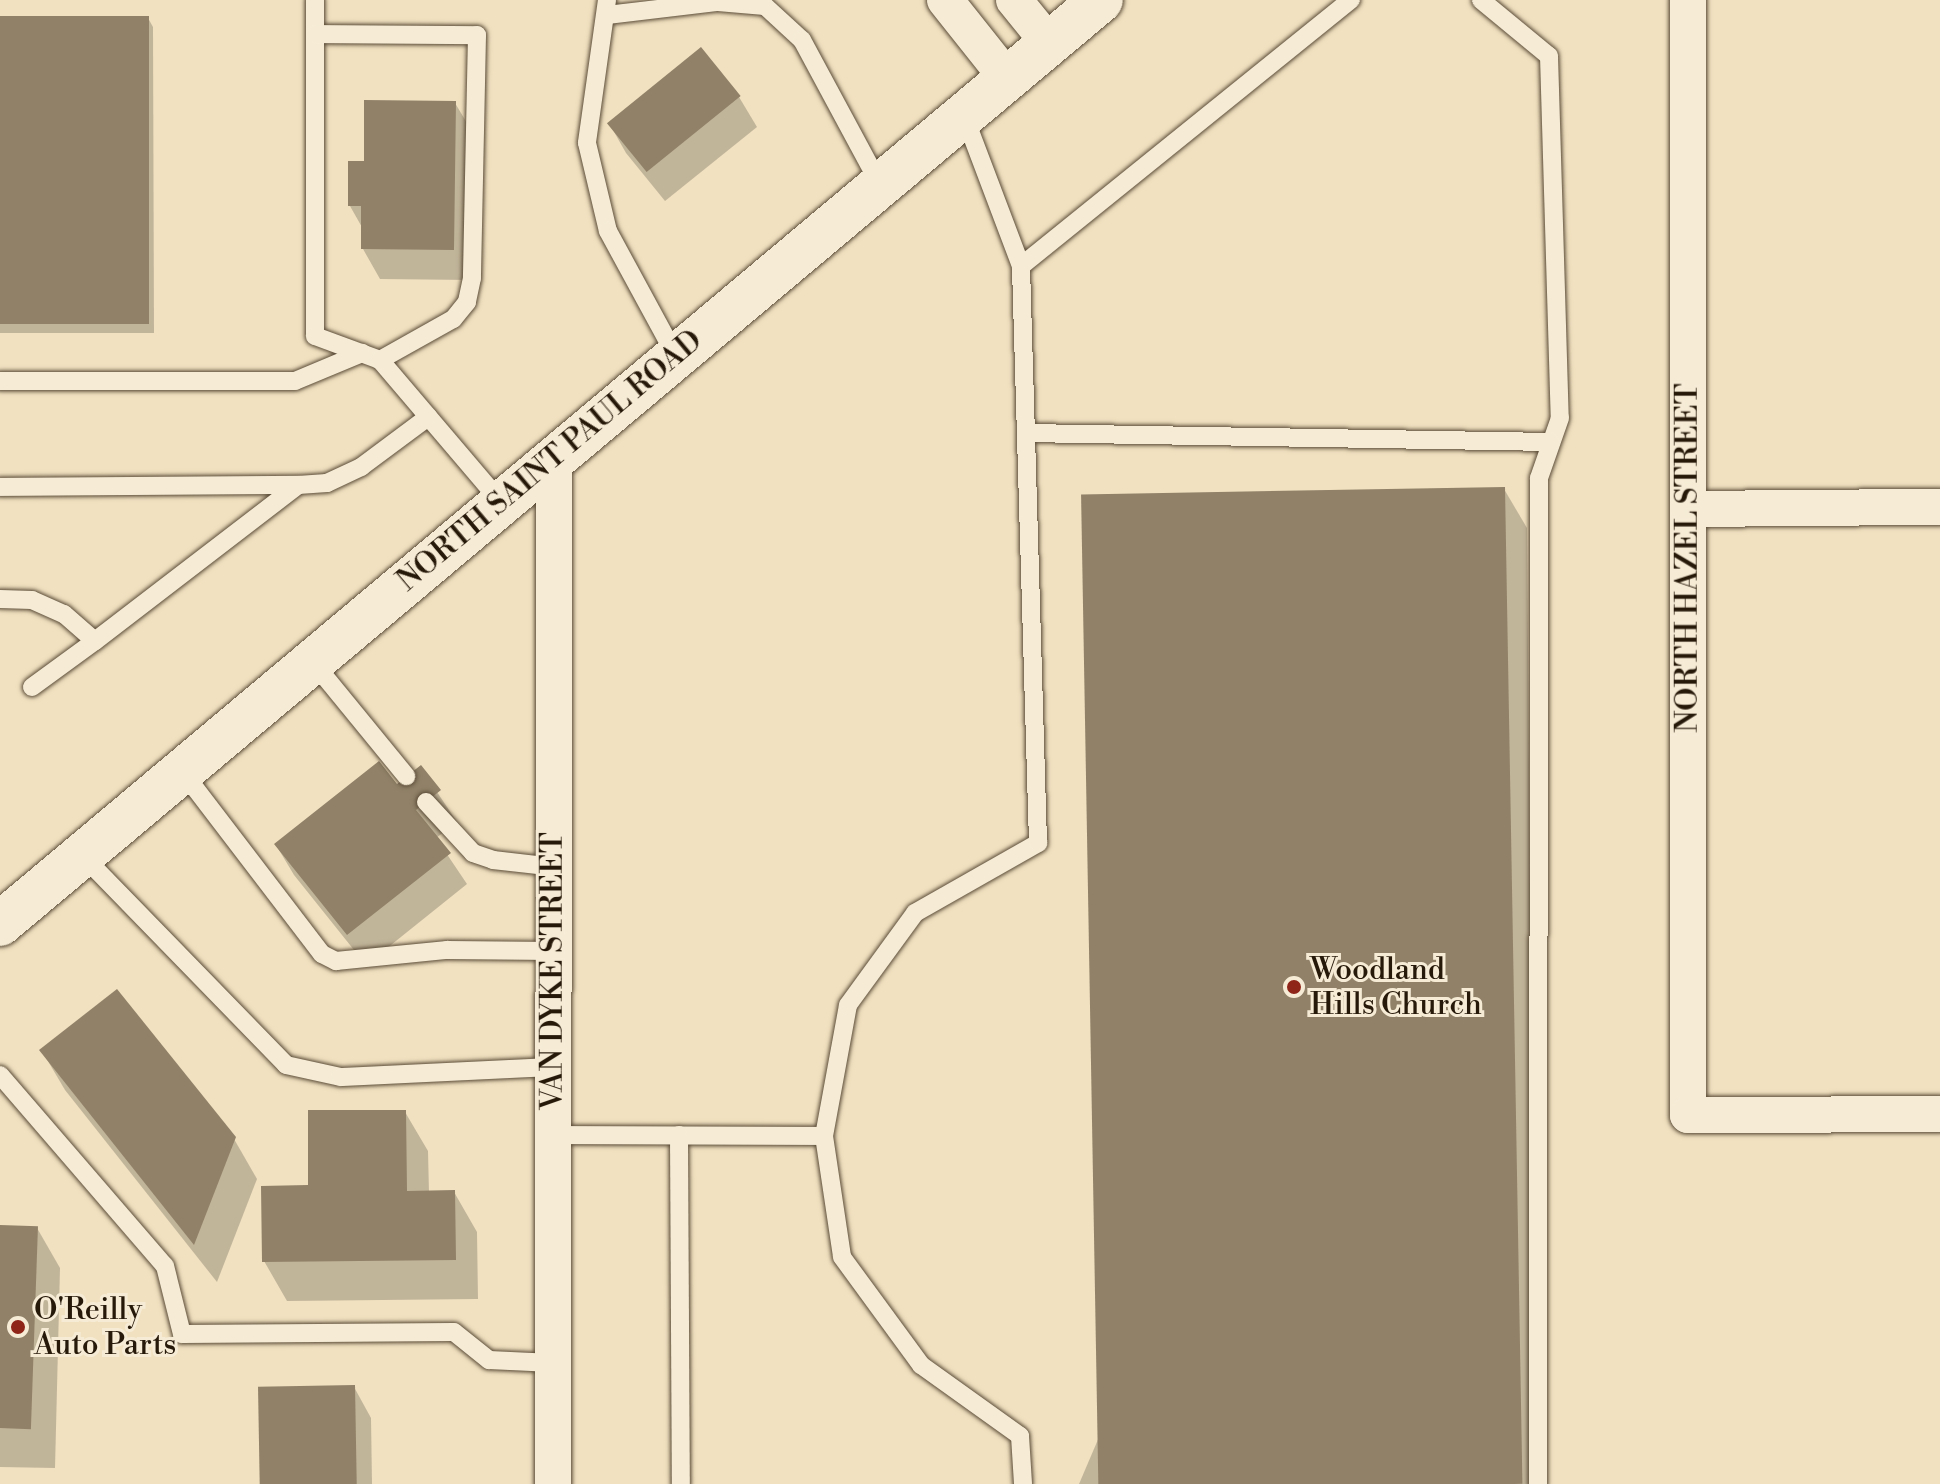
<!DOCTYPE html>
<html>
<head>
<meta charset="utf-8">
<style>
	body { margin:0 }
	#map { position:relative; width:1940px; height:1484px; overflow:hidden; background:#f1e1c0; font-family:"Libre Bodoni",serif }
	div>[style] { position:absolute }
	.shadow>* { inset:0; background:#0003 }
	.building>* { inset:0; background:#908168; transform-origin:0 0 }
	.roads { filter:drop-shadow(0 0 2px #5a4b37) drop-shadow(0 0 2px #5a4b37) }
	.lane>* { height:18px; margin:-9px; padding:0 9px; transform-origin:9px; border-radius:9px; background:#f6ecd6 }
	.street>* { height:36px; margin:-18px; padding:0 18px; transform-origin:18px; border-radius:18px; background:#f6ecd6 }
	.secondary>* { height:44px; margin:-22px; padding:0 22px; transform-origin:22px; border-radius:22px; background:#f6ecd6 }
	.dots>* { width:22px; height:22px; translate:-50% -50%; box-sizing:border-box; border:4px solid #f6ecd6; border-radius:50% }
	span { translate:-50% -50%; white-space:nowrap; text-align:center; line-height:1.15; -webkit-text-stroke:6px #f6ecd6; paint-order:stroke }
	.street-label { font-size:30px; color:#271909 }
	.poi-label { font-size:30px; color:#271909 }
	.left { translate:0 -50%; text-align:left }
</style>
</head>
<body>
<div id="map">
	<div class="shadow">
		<div style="clip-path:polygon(0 18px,148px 18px,153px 27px,154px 333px,0 333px)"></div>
		<div style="clip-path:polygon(739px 97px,757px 127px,665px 201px,626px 153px,609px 123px)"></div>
		<div style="clip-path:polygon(455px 103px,473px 133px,471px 280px,380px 279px,363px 249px,363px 229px,350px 206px,366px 163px)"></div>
		<div style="clip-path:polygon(1504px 489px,1527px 528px,1535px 1484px,1079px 1484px)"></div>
		<div style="clip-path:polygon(421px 768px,457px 822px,436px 838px,467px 884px,366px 965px,294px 875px,276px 845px,397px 787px)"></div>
		<div style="clip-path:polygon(42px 1051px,234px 1139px,257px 1179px,217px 1282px,65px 1090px)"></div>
		<div style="clip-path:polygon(405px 1112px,428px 1151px,429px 1193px,454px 1192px,477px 1232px,478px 1299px,287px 1301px,264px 1261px,310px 1187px)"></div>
		<div style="clip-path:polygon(0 1227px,37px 1228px,60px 1268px,55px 1468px,0 1467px)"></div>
		<div style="clip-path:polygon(354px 1387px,371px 1418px,372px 1484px,261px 1484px)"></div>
	</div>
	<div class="building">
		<div style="left:0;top:16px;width:149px;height:308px"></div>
		<div style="left:701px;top:47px;width:63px;height:121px;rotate:51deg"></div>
		<div style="clip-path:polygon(364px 100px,456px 101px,454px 250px,361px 249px,361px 206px,348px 206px,348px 161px,364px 161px)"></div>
		<div style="left:1505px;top:487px;width:997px;height:424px;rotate:89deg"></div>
		<div style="clip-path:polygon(379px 761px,397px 784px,421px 765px,441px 790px,416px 810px,451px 853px,347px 935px,274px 844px)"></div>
		<div style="clip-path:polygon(117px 989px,236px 1137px,194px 1245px,39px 1050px)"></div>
		<div style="clip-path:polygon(308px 1110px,406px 1110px,407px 1191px,455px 1190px,456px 1260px,262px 1262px,261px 1186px,308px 1185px)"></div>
		<div style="left:0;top:1225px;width:38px;height:203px;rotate:2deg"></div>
		<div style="left:355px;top:1385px;width:99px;height:97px;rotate:89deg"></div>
	</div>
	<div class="roads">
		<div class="lane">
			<div style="left:315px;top:0;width:336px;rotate:90deg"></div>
			<div style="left:315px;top:336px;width:69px;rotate:20.3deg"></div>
			<div style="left:380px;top:360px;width:187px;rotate:49.6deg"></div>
			<div style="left:607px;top:0;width:144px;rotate:98deg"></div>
			<div style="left:587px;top:143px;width:90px;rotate:76.6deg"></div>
			<div style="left:608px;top:231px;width:142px;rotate:61.5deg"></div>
			<div style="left:1481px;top:0;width:88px;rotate:39.5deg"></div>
			<div style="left:1549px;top:56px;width:362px;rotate:88.3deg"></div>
			<div style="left:1560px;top:418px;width:64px;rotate:109.3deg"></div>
			<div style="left:1539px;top:478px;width:1006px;rotate:90.06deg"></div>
			<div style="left:607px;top:15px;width:112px;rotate:-6.7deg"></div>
			<div style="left:718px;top:2px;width:47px;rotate:4.9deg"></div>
			<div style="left:765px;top:6px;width:50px;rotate:42.6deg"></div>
			<div style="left:802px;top:40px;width:165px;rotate:61.7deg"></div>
			<div style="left:316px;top:34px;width:161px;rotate:0.4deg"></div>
			<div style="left:477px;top:35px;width:243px;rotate:91.2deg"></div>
			<div style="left:472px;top:278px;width:25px;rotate:102deg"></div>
			<div style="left:467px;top:302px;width:22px;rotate:129deg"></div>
			<div style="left:453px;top:319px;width:84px;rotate:150.7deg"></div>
			<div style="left:1021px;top:266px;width:424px;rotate:-38.9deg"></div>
			<div style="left:0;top:381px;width:295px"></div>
			<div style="left:295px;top:381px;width:73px;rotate:-22.7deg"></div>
			<div style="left:1026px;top:433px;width:525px;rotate:0.98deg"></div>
			<div style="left:0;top:487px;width:298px;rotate:-0.4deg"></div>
			<div style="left:0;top:599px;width:32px;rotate:2deg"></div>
			<div style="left:32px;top:600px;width:35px;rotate:24deg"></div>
			<div style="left:64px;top:614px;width:41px;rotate:41.1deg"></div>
			<div style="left:95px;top:641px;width:78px;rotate:143.9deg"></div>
			<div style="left:95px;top:641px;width:256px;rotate:-37.5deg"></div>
			<div style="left:298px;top:485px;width:29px;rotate:-4deg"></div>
			<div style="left:327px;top:483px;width:38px;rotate:-25deg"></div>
			<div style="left:361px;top:467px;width:84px;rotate:-36.7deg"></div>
			<div style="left:312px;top:661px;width:149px;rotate:50.7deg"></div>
			<div style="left:182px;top:771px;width:230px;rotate:52.6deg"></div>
			<div style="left:322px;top:954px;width:16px;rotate:27deg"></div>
			<div style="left:336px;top:961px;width:112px;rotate:-5.7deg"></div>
			<div style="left:447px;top:950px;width:106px;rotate:0.5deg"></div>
			<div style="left:426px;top:802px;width:69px;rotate:47.3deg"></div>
			<div style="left:473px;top:853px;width:21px;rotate:19deg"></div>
			<div style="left:493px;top:860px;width:61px;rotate:6.5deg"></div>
			<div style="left:82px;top:855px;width:293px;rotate:45.8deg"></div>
			<div style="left:286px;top:1065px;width:56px;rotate:12.3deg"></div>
			<div style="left:341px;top:1077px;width:212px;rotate:-2.7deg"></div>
			<div style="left:0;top:1075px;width:252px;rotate:49.2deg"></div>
			<div style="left:165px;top:1266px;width:70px;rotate:76deg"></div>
			<div style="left:182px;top:1334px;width:272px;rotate:-0.4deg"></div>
			<div style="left:454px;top:1332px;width:45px;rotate:38.7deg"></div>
			<div style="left:489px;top:1360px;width:64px;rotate:2.7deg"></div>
			<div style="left:553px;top:1135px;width:271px;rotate:0.2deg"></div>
			<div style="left:824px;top:1136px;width:122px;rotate:81.5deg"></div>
			<div style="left:842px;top:1257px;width:134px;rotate:53.8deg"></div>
			<div style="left:921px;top:1365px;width:122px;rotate:35.6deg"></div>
			<div style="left:1020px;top:1436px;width:48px;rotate:86.4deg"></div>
			<div style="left:679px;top:1135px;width:349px;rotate:89.7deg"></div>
			<div style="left:824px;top:1136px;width:133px;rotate:-79.6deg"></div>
			<div style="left:848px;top:1005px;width:114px;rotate:-53.9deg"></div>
			<div style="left:915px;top:913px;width:142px;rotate:-29.6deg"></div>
			<div style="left:1038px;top:843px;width:577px;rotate:-91.69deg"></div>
			<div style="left:1021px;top:266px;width:161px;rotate:-110.7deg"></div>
		</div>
		<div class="street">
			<div style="left:945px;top:0;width:100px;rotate:51.5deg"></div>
			<div style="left:1014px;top:0;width:55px;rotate:50.9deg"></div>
			<div style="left:1688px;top:0;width:1115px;rotate:90deg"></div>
			<div style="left:1688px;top:1115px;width:252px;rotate:-0.2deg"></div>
			<div style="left:1688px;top:509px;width:252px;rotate:-0.5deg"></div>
			<div style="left:553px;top:1484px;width:1026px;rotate:-89.94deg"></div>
		</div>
		<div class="secondary">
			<div style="left:0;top:924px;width:1437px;rotate:-40deg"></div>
		</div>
	</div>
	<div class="dots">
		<div style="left:1294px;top:987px;background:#8f2418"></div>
		<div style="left:18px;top:1327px;background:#8f2418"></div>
	</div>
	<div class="street-label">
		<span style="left:550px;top:461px;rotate:-40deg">NORTH SAINT PAUL ROAD</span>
		<span style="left:1688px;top:558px;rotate:-90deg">NORTH HAZEL STREET</span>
		<span style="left:553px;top:971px;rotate:-90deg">VAN DYKE STREET</span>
	</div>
	<div class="poi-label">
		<span class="left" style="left:1310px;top:987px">Woodland<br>Hills Church</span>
		<span class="left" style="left:34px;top:1327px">O'Reilly<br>Auto Parts</span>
	</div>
</div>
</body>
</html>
